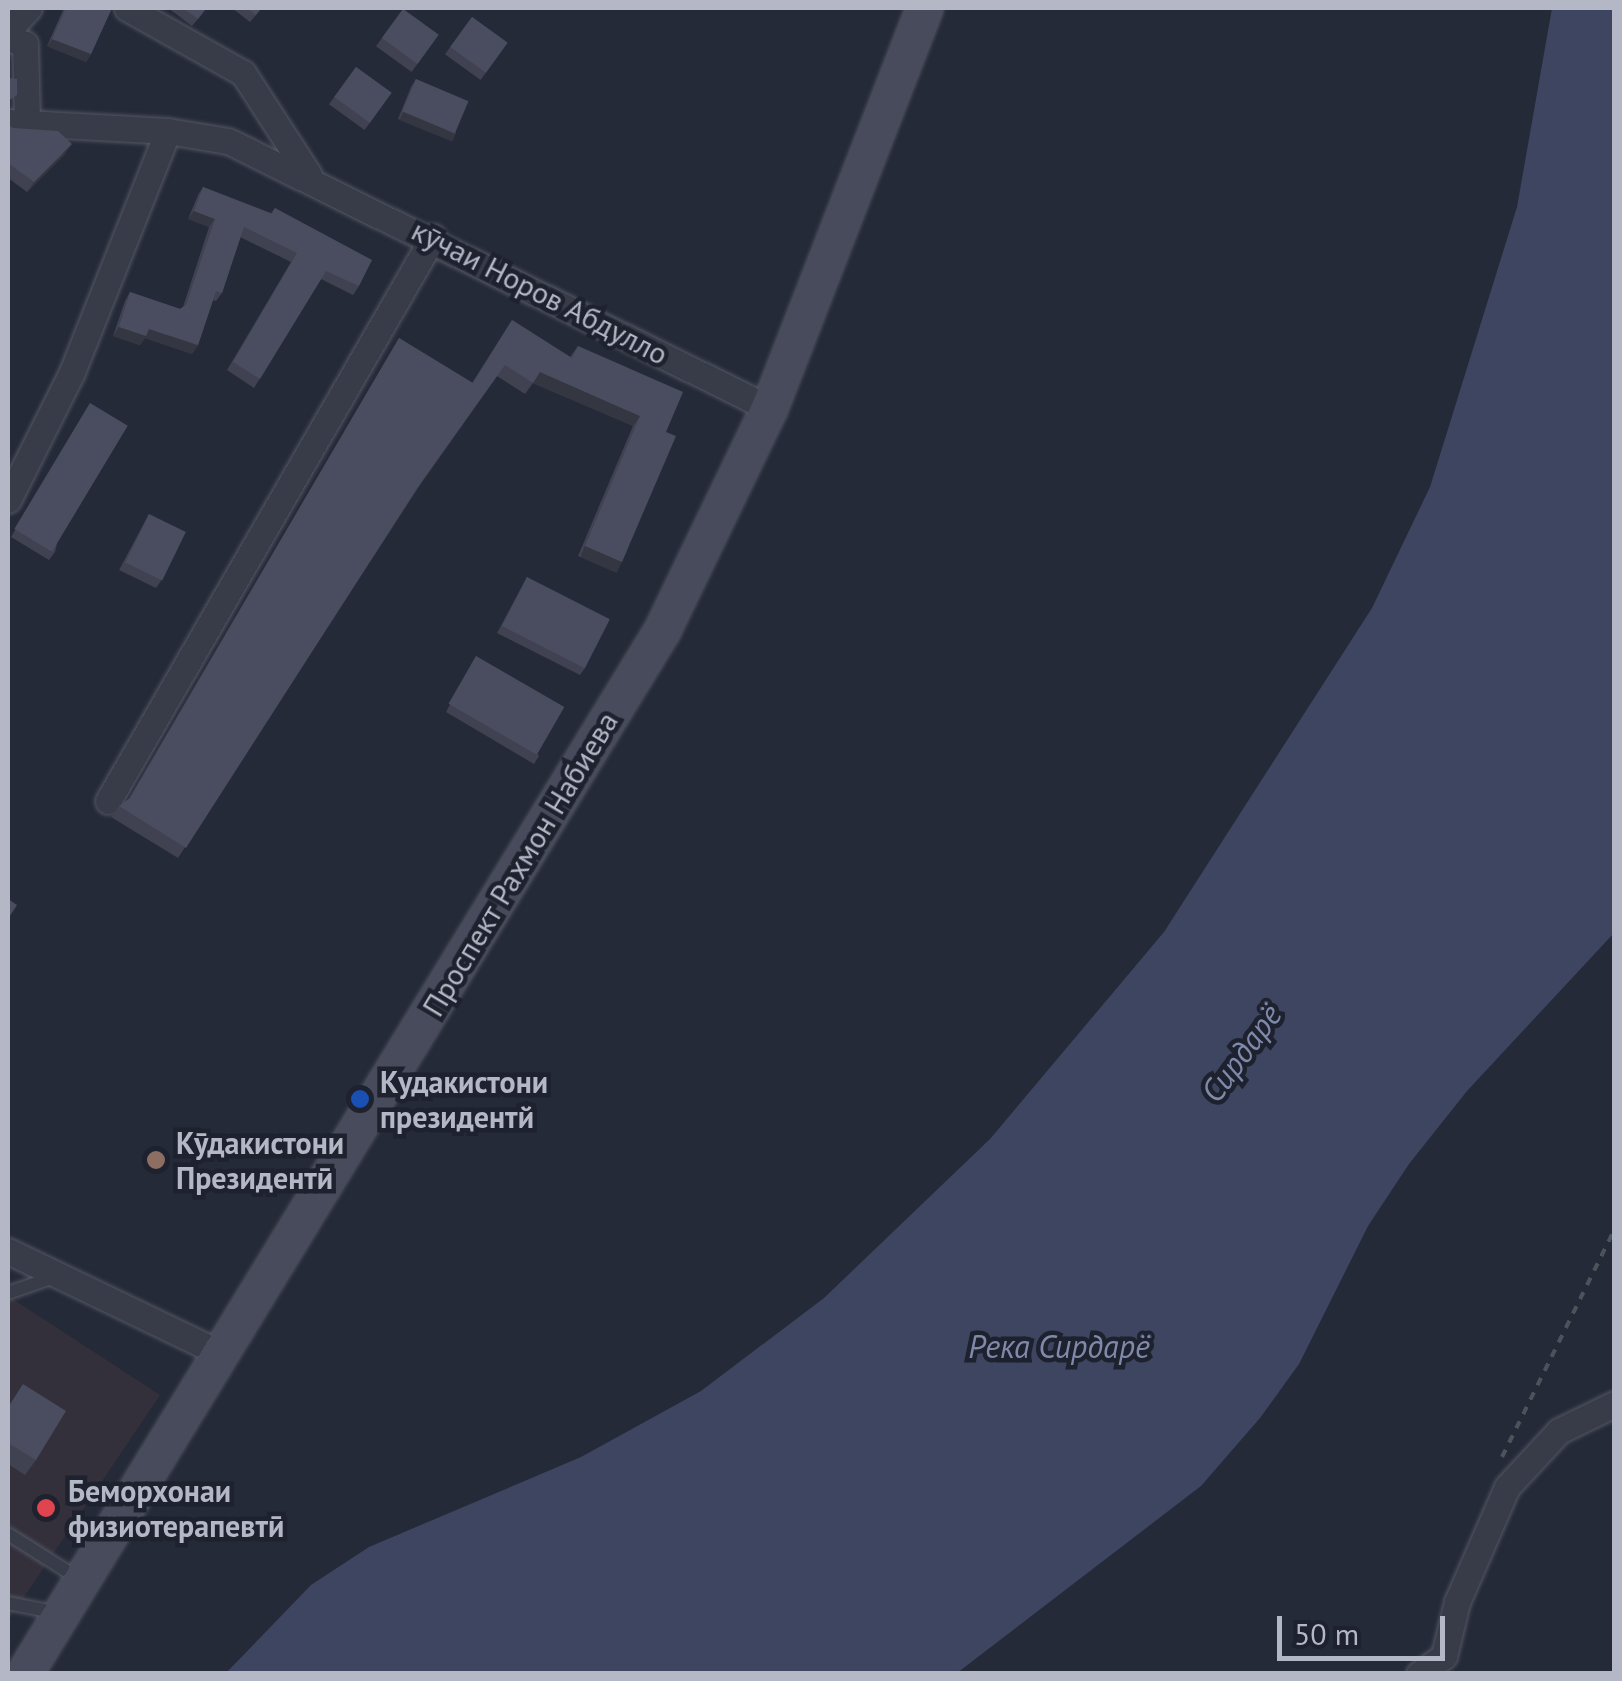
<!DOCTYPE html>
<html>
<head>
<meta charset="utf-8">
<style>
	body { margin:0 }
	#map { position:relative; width:1622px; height:1681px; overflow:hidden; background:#252a39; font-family:"PT Sans",sans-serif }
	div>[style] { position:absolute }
	.medical>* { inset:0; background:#33303b }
	.water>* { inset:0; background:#3d4560 }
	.path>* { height:4px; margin-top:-2px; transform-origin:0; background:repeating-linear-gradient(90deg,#49555b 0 8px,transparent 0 16px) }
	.roads { filter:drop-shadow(0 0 2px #545764) drop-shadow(0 0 2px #545764) }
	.lane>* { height:12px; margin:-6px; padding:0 6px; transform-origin:6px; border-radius:6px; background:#383c49 }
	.street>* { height:25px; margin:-12.5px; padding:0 12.5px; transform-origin:12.5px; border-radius:12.5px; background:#383c49 }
	.secondary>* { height:35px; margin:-17.5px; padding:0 17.5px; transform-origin:17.5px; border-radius:17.5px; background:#474b5c }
	.wall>* { inset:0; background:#404252; transform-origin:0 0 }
	.shaded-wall>* { inset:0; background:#343642; transform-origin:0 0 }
	.building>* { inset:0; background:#4a4d5f; transform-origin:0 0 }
	.dots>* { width:28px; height:28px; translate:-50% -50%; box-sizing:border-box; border:5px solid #1e212e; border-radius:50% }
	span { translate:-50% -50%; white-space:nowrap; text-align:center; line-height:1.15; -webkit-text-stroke:9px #1e212e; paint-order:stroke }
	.street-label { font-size:30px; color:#b4b7c5 }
	.poi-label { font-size:30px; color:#b4b7c5; font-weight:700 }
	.left { translate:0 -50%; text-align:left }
	.water-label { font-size:32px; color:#7f89aa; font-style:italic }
	.frame { position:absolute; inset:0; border:10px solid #b4b7c5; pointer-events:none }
	.scale { position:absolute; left:1277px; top:1616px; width:168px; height:45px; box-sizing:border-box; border:5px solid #b4b7c5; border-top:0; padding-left:12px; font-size:30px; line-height:35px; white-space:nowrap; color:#b4b7c5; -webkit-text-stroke:8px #1e212e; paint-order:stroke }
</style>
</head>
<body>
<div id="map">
	<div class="medical">
		<div style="clip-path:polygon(8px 1296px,160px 1395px,8px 1621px)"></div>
	</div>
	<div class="water">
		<div style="clip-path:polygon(1552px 8px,1614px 8px,1614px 933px,1467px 1091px,1409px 1164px,1368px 1226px,1299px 1364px,1260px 1418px,1201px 1486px,957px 1673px,226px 1673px,311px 1585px,369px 1547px,581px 1457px,701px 1391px,824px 1298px,990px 1139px,1164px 932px,1372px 608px,1430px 487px,1517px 207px)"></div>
	</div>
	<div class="path">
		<div style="left:1502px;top:1457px;width:253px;rotate:-63.7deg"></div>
	</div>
	<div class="roads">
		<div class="lane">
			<div style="left:8px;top:1293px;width:49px;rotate:-19.2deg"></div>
			<div style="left:8px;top:1534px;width:83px;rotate:32.2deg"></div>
			<div style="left:8px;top:1603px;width:51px;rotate:11.3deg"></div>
		</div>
		<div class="street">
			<div style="left:127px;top:8px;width:133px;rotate:29.3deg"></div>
			<div style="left:243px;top:73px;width:121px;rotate:57.1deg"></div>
			<div style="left:8px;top:31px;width:31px;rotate:-48deg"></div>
			<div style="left:8px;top:38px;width:18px;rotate:19deg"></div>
			<div style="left:25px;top:44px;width:79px;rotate:88.5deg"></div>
			<div style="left:8px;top:122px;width:160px;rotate:3.2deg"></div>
			<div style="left:168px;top:131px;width:61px;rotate:9.5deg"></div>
			<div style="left:228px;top:141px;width:603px;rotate:26.27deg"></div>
			<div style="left:8px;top:500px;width:143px;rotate:-63.4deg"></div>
			<div style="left:72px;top:372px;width:259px;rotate:-68.3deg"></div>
			<div style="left:108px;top:801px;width:651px;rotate:-60.05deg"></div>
			<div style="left:8px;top:1251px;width:235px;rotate:25.7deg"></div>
			<div style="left:1419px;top:1674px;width:31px;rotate:-36deg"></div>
			<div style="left:1444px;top:1656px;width:56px;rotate:-76.5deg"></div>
			<div style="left:1457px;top:1602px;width:125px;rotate:-66.5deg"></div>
			<div style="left:1507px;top:1487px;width:76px;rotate:-47.1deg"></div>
			<div style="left:1559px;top:1431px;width:61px;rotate:-26.1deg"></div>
		</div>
		<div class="secondary">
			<div style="left:24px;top:1674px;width:1224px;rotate:-58.57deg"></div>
			<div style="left:662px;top:630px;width:246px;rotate:-64.3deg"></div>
			<div style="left:769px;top:408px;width:429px;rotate:-68.8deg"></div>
		</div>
	</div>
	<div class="wall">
		<div style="clip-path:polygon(64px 8px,112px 8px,91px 54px,86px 62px,47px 46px)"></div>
		<div style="clip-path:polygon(168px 8px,207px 8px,192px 26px)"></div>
		<div style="clip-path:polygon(232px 8px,262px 8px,250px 22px)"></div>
		<div style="left:403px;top:9px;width:44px;height:46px;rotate:36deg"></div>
		<div style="left:472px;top:17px;width:44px;height:46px;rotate:36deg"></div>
		<div style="left:356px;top:67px;width:44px;height:46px;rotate:36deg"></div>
		<div style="clip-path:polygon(416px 79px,456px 133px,451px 140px,398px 119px,411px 87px)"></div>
		<div style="clip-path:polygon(8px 125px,65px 154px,27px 192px,8px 178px)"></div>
		<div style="clip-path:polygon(203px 187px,271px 213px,275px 208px,359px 286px,353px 295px,321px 279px,254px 388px,227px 370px,291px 262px,240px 237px,222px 293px,216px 301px,213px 300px,198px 345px,192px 354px,145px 338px,140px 345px,113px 336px,125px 301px,130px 292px,180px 309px,183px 307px,209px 227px,188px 219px,198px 195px)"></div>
		<div style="clip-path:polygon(512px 320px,570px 357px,578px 346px,666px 432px,615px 572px,578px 556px,633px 426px,533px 383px,525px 394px,497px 376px,418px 488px,178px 858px,111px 817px,119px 806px,128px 800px,399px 338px,472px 383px)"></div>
		<div style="clip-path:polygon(90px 403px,55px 552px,49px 560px,11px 537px)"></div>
		<div style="clip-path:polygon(149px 514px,161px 581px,156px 588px,119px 570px)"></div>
		<div style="clip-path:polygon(527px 577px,585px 668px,580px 675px,497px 633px)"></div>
		<div style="clip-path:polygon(476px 656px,539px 756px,534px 764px,446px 712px)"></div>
		<div style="clip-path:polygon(23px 1384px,36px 1460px,25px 1475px,8px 1464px,8px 1407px)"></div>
	</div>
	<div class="shaded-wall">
		<div style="clip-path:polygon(52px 39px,91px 54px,86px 62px,47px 46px)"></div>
		<div style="left:403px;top:112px;width:57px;height:9px;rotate:22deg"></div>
		<div style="clip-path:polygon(72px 144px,65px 154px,27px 192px,34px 182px)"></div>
		<div style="clip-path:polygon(194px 211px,215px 219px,209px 227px,188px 219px)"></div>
		<div style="clip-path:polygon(119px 327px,149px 329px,198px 345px,192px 354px,145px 338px,140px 345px,113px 336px)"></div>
		<div style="clip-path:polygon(540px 372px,640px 416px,633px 426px,532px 383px)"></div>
		<div style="left:585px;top:546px;width:40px;height:12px;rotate:23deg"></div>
	</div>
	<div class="building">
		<div style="clip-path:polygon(66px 8px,112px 8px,91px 54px,52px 39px)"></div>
		<div style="clip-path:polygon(183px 8px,206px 8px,198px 19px)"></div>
		<div style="clip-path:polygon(247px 8px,261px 8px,256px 15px)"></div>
		<div style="left:403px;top:9px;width:44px;height:36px;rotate:36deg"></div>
		<div style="left:472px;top:17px;width:44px;height:37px;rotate:36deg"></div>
		<div style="left:356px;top:67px;width:44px;height:37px;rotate:36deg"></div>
		<div style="clip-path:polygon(8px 78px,17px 79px,17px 95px,8px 101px)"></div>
		<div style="left:416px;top:79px;width:57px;height:35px;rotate:23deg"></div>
		<div style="clip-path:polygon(8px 125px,13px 128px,58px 131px,72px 144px,34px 182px,8px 163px)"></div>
		<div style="clip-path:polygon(203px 187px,272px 214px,275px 208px,372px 260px,359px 286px,326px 271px,260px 379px,233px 362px,297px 253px,244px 227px,222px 293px,216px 291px,198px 345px,149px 329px,146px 336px,119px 327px,130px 292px,180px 309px,186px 305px,215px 219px,194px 211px)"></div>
		<div style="clip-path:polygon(512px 320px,572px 358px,578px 346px,683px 392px,666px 432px,676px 436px,622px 562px,585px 546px,640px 416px,540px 372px,533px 383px,505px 365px,419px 485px,186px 848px,119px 806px,130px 798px,399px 338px,473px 383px)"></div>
		<div style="left:90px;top:403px;width:44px;height:147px;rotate:31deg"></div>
		<div style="left:149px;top:514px;width:41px;height:54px;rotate:26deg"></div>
		<div style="left:527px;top:577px;width:93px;height:55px;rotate:27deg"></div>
		<div style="left:476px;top:656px;width:102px;height:55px;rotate:30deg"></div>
		<div style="clip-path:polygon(8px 899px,17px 905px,8px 919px)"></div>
		<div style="clip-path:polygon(23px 1384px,66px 1411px,36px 1460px,8px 1443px,8px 1408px)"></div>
	</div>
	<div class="dots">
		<div style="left:360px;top:1099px;background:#1a4fb4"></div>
		<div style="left:156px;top:1160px;background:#8d6e63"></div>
		<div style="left:46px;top:1508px;background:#e0444e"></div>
	</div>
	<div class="street-label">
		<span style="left:540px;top:292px;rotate:27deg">кӯчаи Норов Абдулло</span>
		<span style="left:520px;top:864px;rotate:-59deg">Проспект Рахмон Набиева</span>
	</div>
	<div class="poi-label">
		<span class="left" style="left:380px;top:1099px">Кудакистони<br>президентй</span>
		<span class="left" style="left:176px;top:1160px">Кӯдакистони<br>Президентӣ</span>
		<span class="left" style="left:68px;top:1508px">Беморхонаи<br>физиотерапевтӣ</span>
	</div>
	<div class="water-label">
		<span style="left:1241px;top:1053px;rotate:-54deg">Сирдарё</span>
		<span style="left:1059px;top:1346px">Река Сирдарё</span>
	</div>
	<div class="frame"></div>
	<div class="scale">50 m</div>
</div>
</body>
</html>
